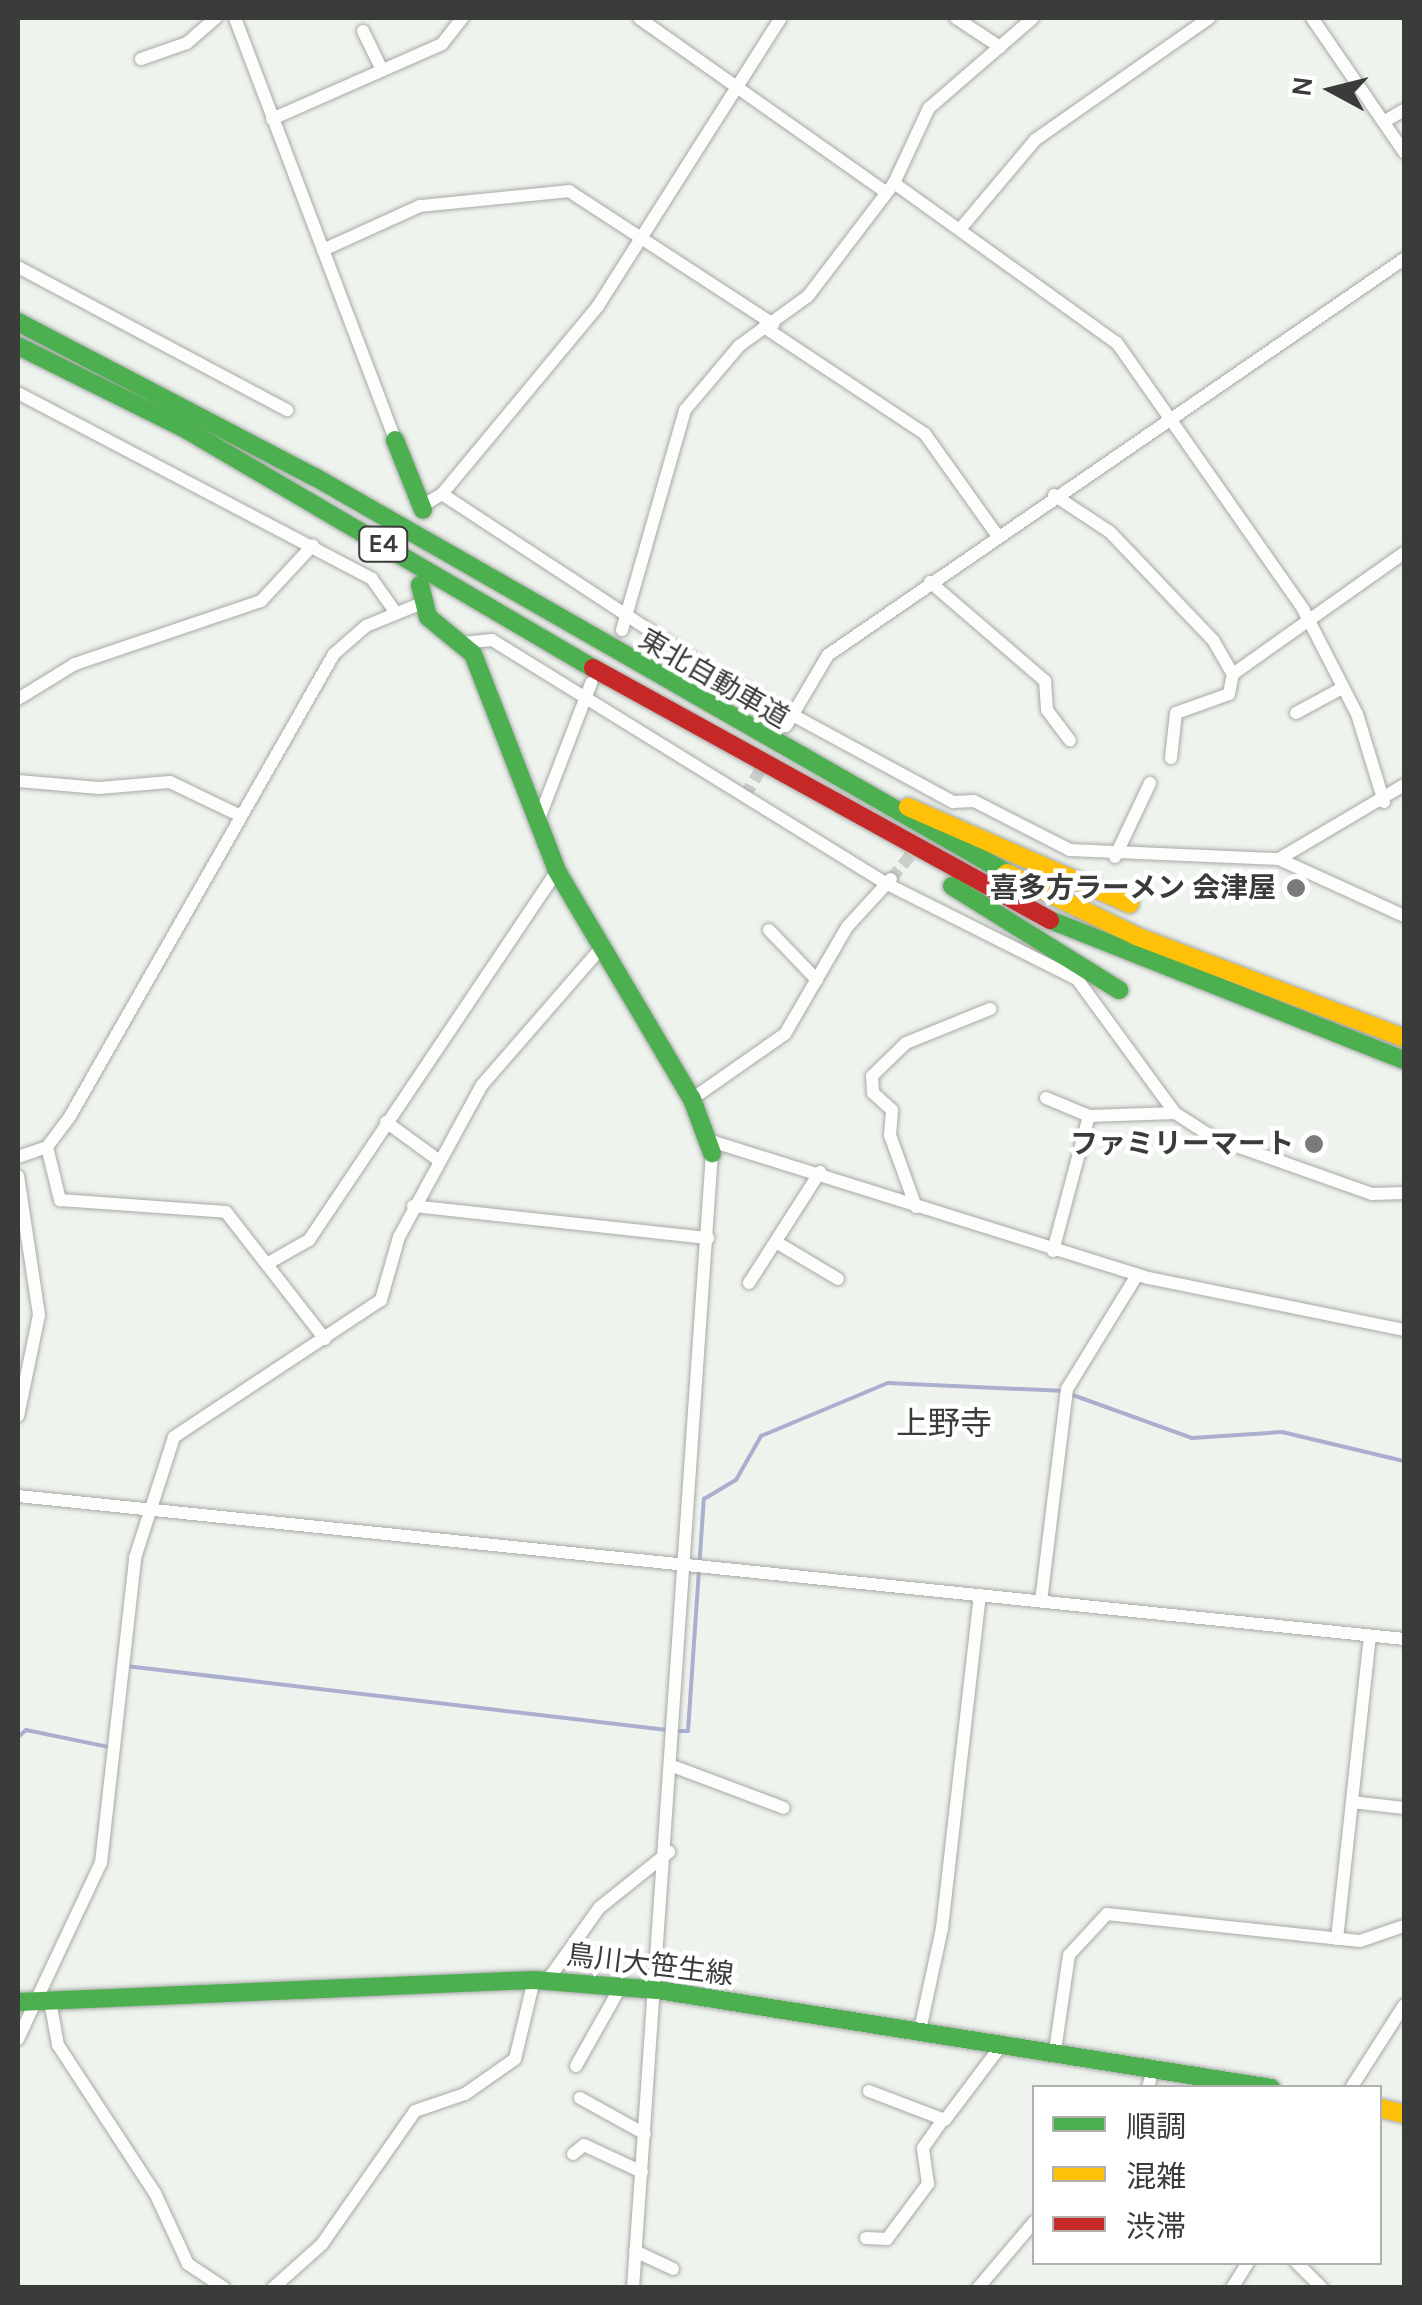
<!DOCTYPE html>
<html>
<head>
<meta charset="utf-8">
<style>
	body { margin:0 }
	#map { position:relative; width:1422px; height:2305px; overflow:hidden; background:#eff3ee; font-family:Karla,"Noto Sans JP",sans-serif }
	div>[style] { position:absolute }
	.stream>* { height:4px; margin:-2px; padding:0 2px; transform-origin:2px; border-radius:2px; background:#aaafcf }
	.street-tunnel>* { height:12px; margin-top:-6px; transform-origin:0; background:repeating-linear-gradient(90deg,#cbceca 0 12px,transparent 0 18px) }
	.roads { filter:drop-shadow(0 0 2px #a6a9a6) drop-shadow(0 0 2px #a6a9a6) }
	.street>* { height:12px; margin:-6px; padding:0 6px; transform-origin:6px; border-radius:6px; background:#fdfdfc }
	.fast>* { height:18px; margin:-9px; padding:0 9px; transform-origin:9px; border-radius:9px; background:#4caf50 }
	.slow>* { height:18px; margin:-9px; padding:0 9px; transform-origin:9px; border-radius:9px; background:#ffc107 }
	.jam>* { height:18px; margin:-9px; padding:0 9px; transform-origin:9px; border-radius:9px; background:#c62828 }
	.dots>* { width:28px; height:28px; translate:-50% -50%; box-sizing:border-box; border:5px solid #fff; border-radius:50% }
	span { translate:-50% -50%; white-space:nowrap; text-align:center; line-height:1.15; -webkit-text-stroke:9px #fff; paint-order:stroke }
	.shield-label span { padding:2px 8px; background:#fff; border:2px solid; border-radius:8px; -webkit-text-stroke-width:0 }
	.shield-label { font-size:25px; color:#393c38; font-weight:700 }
	.street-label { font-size:28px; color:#393c38 }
	.poi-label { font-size:28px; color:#393c38; font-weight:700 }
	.right { translate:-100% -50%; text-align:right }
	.quarter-label { font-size:32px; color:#393c38 }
	.frame { position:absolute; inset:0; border:20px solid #393c38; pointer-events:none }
	.legend { position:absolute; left:1032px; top:2085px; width:350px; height:180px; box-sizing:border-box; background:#fff; border:2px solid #b0b1af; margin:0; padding:12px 18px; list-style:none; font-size:30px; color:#393c38 }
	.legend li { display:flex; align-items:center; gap:20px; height:50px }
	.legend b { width:50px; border:2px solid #b0b1af }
	.north { position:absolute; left:1282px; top:40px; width:100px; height:100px; -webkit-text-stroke:8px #fff; paint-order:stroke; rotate:277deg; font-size:28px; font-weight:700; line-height:40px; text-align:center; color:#393c38 }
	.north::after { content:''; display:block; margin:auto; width:35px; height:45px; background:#393c38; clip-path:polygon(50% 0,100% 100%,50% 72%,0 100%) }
</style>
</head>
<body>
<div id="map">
	<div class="stream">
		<div style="left:1070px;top:1394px;width:130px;rotate:19.8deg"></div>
		<div style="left:1192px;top:1438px;width:90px;rotate:-3.8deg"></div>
		<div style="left:1282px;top:1432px;width:125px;rotate:13.4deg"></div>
		<div style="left:126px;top:1666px;width:545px;rotate:6.75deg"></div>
		<div style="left:677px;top:1731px;width:11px"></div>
		<div style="left:688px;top:1731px;width:233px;rotate:-86.1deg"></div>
		<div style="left:704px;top:1499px;width:37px;rotate:-31deg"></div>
		<div style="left:736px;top:1480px;width:51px;rotate:-60.4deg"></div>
		<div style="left:761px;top:1436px;width:138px;rotate:-22.7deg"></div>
		<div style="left:888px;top:1383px;width:173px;rotate:2.6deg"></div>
		<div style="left:18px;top:1737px;width:11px;rotate:-41deg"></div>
		<div style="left:26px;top:1730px;width:85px;rotate:11.6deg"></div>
	</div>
	<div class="street-tunnel">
		<div style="left:745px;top:796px;width:63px;rotate:-59.3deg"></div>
		<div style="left:891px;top:879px;width:43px;rotate:-50.7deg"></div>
	</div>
	<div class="roads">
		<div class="street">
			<div style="left:235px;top:18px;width:451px;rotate:69.2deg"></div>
			<div style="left:639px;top:18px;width:302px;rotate:35.2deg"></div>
			<div style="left:956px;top:18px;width:53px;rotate:33.4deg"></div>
			<div style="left:1312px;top:18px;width:163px;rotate:55.5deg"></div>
			<div style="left:363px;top:31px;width:43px;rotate:64deg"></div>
			<div style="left:141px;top:59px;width:49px;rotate:-19.2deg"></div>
			<div style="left:187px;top:43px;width:38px;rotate:-41deg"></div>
			<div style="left:272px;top:119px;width:186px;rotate:-23.8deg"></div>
			<div style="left:442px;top:44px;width:33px;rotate:-52deg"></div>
			<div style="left:1385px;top:121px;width:22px;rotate:-30deg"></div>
			<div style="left:894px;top:183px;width:274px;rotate:35.7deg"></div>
			<div style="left:1117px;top:343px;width:325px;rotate:55deg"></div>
			<div style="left:1303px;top:609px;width:118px;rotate:62.8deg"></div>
			<div style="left:1357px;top:714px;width:92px;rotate:72.9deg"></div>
			<div style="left:961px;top:228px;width:115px;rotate:-49.9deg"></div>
			<div style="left:1035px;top:140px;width:213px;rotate:-35deg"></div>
			<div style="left:323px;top:250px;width:107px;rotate:-24.4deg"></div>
			<div style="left:420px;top:206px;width:150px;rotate:-5.7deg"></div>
			<div style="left:569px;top:191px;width:244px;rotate:33.1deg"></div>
			<div style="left:18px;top:267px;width:305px;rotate:28deg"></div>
			<div style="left:764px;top:327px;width:193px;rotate:33.6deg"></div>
			<div style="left:925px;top:434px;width:124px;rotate:54.5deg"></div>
			<div style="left:18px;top:393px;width:400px;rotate:27.7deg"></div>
			<div style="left:372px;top:579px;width:42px;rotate:54.8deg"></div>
			<div style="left:442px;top:494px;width:318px;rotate:33.3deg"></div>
			<div style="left:708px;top:669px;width:279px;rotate:28.5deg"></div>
			<div style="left:953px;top:802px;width:21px;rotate:-3deg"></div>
			<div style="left:974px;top:801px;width:108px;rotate:27deg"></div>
			<div style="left:1070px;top:850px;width:209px;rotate:2.5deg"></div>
			<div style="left:1279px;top:859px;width:145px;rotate:-30.6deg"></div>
			<div style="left:1054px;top:495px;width:67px;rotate:33.5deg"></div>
			<div style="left:1110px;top:532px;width:149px;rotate:46.4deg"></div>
			<div style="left:1213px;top:640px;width:39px;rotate:60deg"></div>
			<div style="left:422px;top:506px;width:23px;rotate:-31deg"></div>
			<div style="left:442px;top:494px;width:244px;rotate:-50.3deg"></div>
			<div style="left:598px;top:306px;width:341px;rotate:-57.6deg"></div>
			<div style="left:930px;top:582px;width:152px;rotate:40.7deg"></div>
			<div style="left:1045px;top:681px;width:29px;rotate:86deg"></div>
			<div style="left:1047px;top:710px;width:38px;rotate:53deg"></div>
			<div style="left:622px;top:630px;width:229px;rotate:-74deg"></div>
			<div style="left:685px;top:410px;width:84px;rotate:-49.8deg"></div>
			<div style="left:739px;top:346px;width:85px;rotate:-35.9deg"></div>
			<div style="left:808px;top:296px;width:142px;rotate:-52.7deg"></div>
			<div style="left:894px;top:183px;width:83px;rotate:-65deg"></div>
			<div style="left:929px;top:108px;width:138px;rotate:-40.9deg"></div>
			<div style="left:463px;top:643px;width:29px;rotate:-6deg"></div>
			<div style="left:492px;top:640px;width:464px;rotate:31.7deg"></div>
			<div style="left:887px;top:884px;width:212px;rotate:26.6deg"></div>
			<div style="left:1077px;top:979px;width:166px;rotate:53.8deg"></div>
			<div style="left:1175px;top:1113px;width:46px;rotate:32.7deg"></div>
			<div style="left:1214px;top:1138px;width:168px;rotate:19.5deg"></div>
			<div style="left:1372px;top:1194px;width:32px;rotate:-2deg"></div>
			<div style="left:18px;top:699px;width:67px;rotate:-31.6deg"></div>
			<div style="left:75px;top:664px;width:196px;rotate:-18.7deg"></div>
			<div style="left:261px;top:601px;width:76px;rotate:-47.1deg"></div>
			<div style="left:1296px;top:713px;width:52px;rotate:-28.5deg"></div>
			<div style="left:786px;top:726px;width:82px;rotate:-59.4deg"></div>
			<div style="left:828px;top:655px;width:699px;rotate:-34.51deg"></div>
			<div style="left:1171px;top:758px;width:45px;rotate:-83.7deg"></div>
			<div style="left:1176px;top:713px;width:56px;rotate:-19.7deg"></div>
			<div style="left:1229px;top:694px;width:20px;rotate:-79deg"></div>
			<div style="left:1233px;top:674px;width:209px;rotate:-35.3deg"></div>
			<div style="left:18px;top:781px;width:81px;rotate:4.9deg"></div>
			<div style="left:99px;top:788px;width:71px;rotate:-4.8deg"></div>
			<div style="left:170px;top:782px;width:76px;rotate:25.6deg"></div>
			<div style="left:537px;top:824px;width:151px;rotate:-69deg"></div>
			<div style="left:1115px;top:857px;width:82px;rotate:-64.7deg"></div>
			<div style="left:1279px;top:859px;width:137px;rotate:24.5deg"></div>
			<div style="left:769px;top:930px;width:69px;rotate:46.2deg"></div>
			<div style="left:1046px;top:1098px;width:47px;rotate:22.7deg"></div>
			<div style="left:1089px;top:1116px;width:86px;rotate:-2deg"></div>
			<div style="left:692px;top:1099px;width:113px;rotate:-35deg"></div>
			<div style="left:785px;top:1034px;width:124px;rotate:-59.9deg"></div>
			<div style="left:847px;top:927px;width:65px;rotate:-47.5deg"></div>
			<div style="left:386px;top:1122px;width:63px;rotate:36deg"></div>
			<div style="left:711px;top:1141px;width:459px;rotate:17.4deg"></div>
			<div style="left:1149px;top:1278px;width:260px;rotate:11.5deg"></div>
			<div style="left:47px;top:1147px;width:55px;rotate:76.2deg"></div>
			<div style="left:60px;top:1200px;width:166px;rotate:4.1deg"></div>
			<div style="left:226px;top:1212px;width:161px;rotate:52.1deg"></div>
			<div style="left:18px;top:1157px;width:31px;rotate:-19deg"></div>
			<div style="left:47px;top:1147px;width:36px;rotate:-53deg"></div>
			<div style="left:69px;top:1118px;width:534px;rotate:-60.27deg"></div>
			<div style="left:334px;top:654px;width:43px;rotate:-41.2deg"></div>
			<div style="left:366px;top:626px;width:61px;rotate:-22.3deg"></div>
			<div style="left:18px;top:1176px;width:141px;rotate:81.4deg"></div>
			<div style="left:39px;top:1315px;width:103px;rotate:101.7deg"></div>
			<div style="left:413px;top:1206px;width:297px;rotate:6.2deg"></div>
			<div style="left:916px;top:1207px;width:77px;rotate:-109.9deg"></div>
			<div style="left:890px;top:1135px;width:25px;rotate:-85deg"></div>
			<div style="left:892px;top:1110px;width:25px;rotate:-138deg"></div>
			<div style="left:873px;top:1093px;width:17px;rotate:-93deg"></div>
			<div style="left:872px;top:1076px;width:47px;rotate:-44.1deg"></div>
			<div style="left:906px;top:1043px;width:91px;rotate:-22deg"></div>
			<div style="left:776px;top:1242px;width:72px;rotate:30.8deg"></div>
			<div style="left:1053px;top:1251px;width:140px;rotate:-75.1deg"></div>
			<div style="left:272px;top:1261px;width:43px;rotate:-29.6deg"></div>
			<div style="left:309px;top:1240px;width:445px;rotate:-56.1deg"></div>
			<div style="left:749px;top:1283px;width:132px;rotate:-57.4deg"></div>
			<div style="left:18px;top:1496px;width:1393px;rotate:5.89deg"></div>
			<div style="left:1041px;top:1601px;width:214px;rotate:-83deg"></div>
			<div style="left:1067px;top:1389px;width:134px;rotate:-58.4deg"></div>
			<div style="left:675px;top:1767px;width:116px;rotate:20.6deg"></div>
			<div style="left:1352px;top:1802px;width:52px;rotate:6.6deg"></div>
			<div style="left:1337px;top:1939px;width:305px;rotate:-83.8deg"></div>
			<div style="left:547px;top:1981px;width:90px;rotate:-54.5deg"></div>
			<div style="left:599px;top:1908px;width:90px;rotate:-38.7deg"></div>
			<div style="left:50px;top:2001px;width:45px;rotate:79.7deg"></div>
			<div style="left:58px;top:2045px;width:177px;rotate:56.8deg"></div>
			<div style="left:155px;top:2193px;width:78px;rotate:65.1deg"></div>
			<div style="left:188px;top:2264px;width:43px;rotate:33.7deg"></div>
			<div style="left:920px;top:2030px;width:104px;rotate:-77.8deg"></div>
			<div style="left:942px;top:1928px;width:335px;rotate:-83.5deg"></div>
			<div style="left:18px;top:2039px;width:195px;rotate:-64.8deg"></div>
			<div style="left:101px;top:1863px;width:307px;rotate:-83.6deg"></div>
			<div style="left:135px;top:1558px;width:127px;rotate:-72.1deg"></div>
			<div style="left:174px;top:1437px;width:248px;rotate:-33.5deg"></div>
			<div style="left:381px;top:1300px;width:66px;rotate:-74.1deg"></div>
			<div style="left:399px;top:1237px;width:173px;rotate:-61.4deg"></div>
			<div style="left:482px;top:1085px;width:181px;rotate:-49deg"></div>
			<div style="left:1055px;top:2051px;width:97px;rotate:-81.7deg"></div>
			<div style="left:1069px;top:1955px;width:56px;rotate:-47.2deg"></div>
			<div style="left:1107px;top:1914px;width:254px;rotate:6.1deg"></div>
			<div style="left:1360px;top:1941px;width:46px;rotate:-18.8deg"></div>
			<div style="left:576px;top:2066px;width:92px;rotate:-60.6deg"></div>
			<div style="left:1148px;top:2088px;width:23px;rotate:-75deg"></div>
			<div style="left:1351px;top:2088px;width:98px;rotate:-57.4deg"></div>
			<div style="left:869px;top:2091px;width:81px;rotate:20.9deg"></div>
			<div style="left:945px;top:2120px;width:96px;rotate:-53deg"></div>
			<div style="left:580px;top:2098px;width:74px;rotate:29deg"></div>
			<div style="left:573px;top:2154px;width:14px;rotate:-39deg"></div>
			<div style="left:584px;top:2145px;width:64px;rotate:25deg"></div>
			<div style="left:866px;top:2238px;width:21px;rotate:3deg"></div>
			<div style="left:887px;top:2239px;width:69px;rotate:-53.3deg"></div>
			<div style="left:928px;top:2184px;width:36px;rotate:-98deg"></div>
			<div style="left:923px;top:2148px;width:35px;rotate:-55deg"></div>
			<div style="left:635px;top:2251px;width:42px;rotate:25.3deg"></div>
			<div style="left:1296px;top:2262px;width:37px;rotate:45deg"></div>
			<div style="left:273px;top:2288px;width:66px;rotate:-41.9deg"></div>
			<div style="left:322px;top:2244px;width:162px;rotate:-55deg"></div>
			<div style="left:415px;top:2111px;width:53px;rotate:-18.8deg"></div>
			<div style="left:465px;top:2094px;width:61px;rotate:-35deg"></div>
			<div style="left:515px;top:2059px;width:81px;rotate:-76.5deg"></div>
			<div style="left:633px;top:2288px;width:1138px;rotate:-86.02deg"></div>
			<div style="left:978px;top:2288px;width:87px;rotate:-49.7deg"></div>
			<div style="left:1232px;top:2288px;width:31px;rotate:-58deg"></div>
		</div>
		<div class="fast">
			<div style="left:18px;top:322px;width:335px;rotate:27.6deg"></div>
			<div style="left:315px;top:477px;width:797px;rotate:29.78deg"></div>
			<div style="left:18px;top:346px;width:189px;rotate:26.4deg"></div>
			<div style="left:187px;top:430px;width:471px;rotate:30.4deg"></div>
			<div style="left:395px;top:440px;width:75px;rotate:68.2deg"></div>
			<div style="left:420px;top:585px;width:33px;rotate:76deg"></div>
			<div style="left:428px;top:617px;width:58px;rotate:39.4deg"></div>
			<div style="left:473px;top:654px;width:233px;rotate:68.8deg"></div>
			<div style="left:557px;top:871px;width:265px;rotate:59.4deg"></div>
			<div style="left:692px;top:1099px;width:58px;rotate:69.7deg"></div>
			<div style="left:952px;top:886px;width:197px;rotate:31.9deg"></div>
			<div style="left:1050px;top:920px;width:381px;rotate:21.6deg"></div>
			<div style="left:18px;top:2002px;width:516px;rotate:-2.44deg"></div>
			<div style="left:534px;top:1980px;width:124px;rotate:4.6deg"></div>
			<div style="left:658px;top:1990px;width:621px;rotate:9.08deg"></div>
		</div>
		<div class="slow">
			<div style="left:908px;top:807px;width:242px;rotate:23.6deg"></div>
			<div style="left:1007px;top:873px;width:144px;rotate:26deg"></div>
			<div style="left:1136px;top:936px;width:287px;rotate:20.8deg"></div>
			<div style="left:1380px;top:2108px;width:25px;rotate:14deg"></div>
		</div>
		<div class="jam">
			<div style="left:593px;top:668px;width:522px;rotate:28.87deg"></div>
		</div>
	</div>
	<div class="dots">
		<div style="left:1296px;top:888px;background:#797c78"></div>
		<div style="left:1314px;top:1144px;background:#797c78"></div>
	</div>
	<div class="shield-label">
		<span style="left:383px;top:544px">E4</span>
	</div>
	<div class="street-label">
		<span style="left:714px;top:679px;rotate:30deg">東北自動車道</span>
		<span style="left:650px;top:1965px;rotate:7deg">鳥川大笹生線</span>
	</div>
	<div class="poi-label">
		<span class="right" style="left:1276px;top:888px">喜多方ラーメン 会津屋</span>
		<span class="right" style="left:1294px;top:1144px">ファミリーマート</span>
	</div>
	<div class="quarter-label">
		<span style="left:944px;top:1424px">上野寺</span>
	</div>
	<div class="frame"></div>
	<ul class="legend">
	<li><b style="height:12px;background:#4caf50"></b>順調</li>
	<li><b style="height:12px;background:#ffc107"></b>混雑</li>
	<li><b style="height:12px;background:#c62828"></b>渋滞</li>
	</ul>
	<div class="north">N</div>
</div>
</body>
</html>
